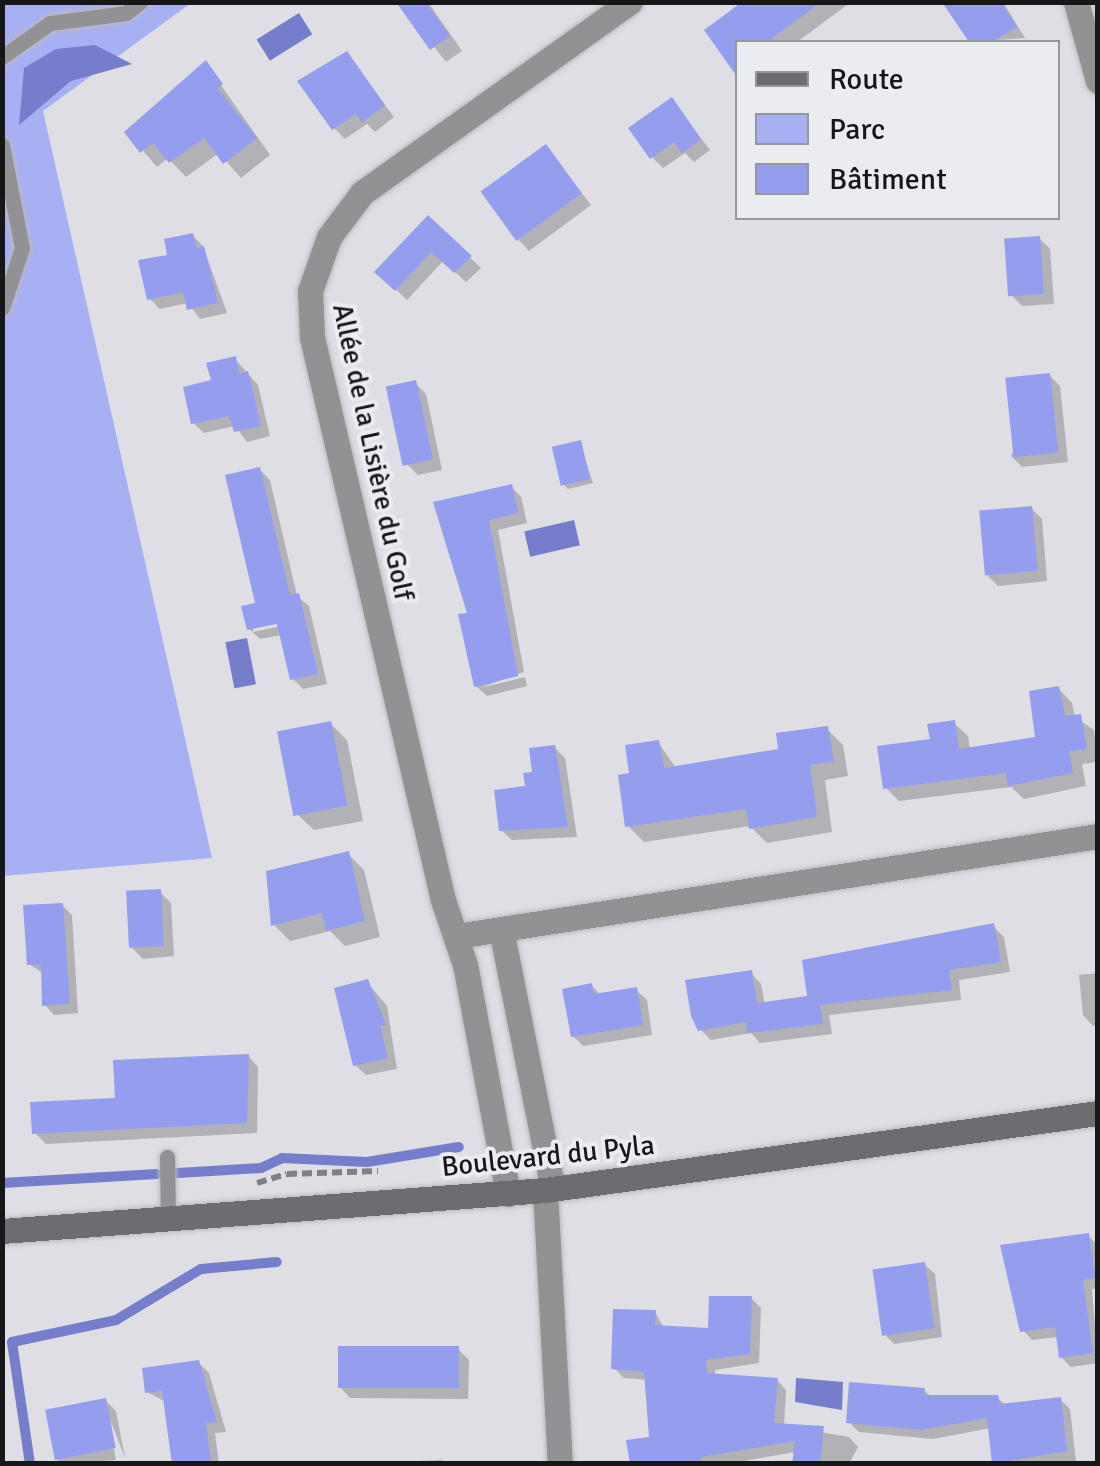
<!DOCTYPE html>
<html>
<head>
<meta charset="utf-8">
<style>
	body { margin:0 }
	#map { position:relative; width:1100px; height:1466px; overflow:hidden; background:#dedee4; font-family:Signika,sans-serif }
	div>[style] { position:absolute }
	.green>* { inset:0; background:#a8b0f4 }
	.water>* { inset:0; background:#767dcb; transform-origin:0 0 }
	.shadow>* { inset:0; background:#0003 }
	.stream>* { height:10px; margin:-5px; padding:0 5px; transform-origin:5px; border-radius:5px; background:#767dcb }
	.building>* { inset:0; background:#959def; transform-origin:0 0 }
	.path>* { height:6px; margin-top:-3px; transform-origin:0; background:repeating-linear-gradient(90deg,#7f7f84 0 10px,transparent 0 15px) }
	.roads { filter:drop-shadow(0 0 2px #bababf) drop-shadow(0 0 2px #bababf) }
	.lane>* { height:15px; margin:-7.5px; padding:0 7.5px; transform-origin:7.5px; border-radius:7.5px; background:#929294 }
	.street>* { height:25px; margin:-12.5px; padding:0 12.5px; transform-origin:12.5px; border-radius:12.5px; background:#929294 }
	.secondary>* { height:25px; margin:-12.5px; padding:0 12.5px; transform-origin:12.5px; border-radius:12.5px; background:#6d6d71 }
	span { translate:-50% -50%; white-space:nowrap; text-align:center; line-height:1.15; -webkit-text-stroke:8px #ebecf1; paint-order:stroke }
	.street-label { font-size:28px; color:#171719 }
	.frame { position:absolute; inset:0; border:5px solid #171719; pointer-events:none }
	.legend { position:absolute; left:735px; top:40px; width:325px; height:180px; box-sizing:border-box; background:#ebecf1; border:2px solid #96979b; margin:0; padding:12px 18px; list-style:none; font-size:30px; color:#171719 }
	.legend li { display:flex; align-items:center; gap:20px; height:50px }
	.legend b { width:50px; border:2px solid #96979b }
</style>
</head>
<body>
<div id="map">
	<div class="green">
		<div style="clip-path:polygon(3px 3px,191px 3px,43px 111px,212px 858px,3px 876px)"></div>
	</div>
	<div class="water">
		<div style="left:299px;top:13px;width:25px;height:50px;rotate:58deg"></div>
		<div style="clip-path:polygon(95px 45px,132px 64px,71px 81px,19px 125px,24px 68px,56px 49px)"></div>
		<div style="left:574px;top:520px;width:26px;height:51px;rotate:77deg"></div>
		<div style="left:247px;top:638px;width:47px;height:22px;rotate:79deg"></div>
		<div style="clip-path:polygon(796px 1378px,843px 1382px,842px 1410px,795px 1402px)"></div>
	</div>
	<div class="shadow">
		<div style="clip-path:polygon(399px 2px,428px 2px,462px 51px,446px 62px)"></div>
		<div style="clip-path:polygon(746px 2px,851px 2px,797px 42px,738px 42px)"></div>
		<div style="clip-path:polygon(942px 2px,1003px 2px,1025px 38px,971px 42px)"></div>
		<div style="clip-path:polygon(346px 54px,394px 117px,375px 132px,367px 124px,345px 139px,334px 128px)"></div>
		<div style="clip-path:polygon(206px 64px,270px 155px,241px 178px,219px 153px,186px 177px,168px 158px,157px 167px,127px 132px)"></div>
		<div style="clip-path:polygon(672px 100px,710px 150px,694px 162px,685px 153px,663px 168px,652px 157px)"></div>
		<div style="clip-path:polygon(546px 147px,591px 205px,529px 251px,519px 240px)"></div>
		<div style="clip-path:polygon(428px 218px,481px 268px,466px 282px,443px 261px,407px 300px,378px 272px)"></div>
		<div style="clip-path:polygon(192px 235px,203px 246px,227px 313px,200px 319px,188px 303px,160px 309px,150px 299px,170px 256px)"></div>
		<div style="clip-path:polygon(1039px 238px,1050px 249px,1054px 304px,1022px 306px,1011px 295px)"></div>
		<div style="clip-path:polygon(235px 359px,258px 385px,270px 436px,247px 442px,235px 426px,204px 433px,193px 423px,214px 382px)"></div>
		<div style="clip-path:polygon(1049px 375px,1060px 386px,1068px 462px,1022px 467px,1011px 456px)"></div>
		<div style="clip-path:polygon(415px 383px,426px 394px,442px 470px,418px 475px,407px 464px)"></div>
		<div style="clip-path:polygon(580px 443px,593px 483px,568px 489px,563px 484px)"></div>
		<div style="clip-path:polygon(evenodd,260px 470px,270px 480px,297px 596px,309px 606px,327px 684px,303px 689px,292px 678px,282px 635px,260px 639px,249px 629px,258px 605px,260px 470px,289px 619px,290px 624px,253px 632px,253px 626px,289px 619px)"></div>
		<div style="clip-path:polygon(511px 486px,521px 497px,527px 523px,498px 530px,524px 672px,480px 688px,525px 677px,527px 686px,487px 696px,476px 686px,470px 614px,436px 504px)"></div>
		<div style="clip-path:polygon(1031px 508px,1042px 519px,1047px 581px,998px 586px,987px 575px)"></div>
		<div style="clip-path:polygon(1059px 689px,1072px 703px,1075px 717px,1094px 730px,1098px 762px,1082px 764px,1086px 786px,1024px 799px,1011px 787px,899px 801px,885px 787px,954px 723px,968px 736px,970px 750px,1038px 739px)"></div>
		<div style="clip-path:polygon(331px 724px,347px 740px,363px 821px,314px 830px,297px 814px,302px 730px)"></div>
		<div style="clip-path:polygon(827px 729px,843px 745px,848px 776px,825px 780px,832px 832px,767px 843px,750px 826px,644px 842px,628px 826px,631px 775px,658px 742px,676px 768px,781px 751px)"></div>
		<div style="clip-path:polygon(554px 747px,565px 758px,577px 837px,512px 840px,501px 830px)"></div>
		<div style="clip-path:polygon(348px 854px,364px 870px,380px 937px,345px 946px,330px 931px,290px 941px,273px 924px)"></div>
		<div style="clip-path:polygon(160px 892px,171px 903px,174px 956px,143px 959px,132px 948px)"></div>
		<div style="clip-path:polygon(62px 905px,72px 915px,78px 1013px,54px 1015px,45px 1005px,44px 974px,29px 964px)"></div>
		<div style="clip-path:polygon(993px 926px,1004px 937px,1010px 972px,959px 980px,961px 1000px,829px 1015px,832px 1034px,760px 1043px,751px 1033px,711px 1040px,700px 1029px,751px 973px,761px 984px,765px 1005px,810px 999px)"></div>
		<div style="clip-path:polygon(1098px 973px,1098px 1025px,1093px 1026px,1083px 1015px,1079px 975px)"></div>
		<div style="clip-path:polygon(367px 982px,387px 1006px,397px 1069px,366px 1075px,355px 1065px)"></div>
		<div style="clip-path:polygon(592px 986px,602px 996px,636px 990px,647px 1000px,652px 1035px,583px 1046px,573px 1036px)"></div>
		<div style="clip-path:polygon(248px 1056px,258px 1067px,257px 1133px,46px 1144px,35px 1133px)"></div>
		<div style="clip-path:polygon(1088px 1236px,1098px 1245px,1098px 1288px,1092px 1289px,1098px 1363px,1071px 1367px,1061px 1357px,1059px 1337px,1032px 1340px,1023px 1330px)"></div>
		<div style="clip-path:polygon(924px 1264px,935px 1274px,942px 1337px,894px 1344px,884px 1334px)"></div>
		<div style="clip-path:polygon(751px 1298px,761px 1308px,759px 1363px,715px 1370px,715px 1376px,777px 1380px,786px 1390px,784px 1426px,849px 1437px,858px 1447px,849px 1464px,795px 1464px,796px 1452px,726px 1464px,633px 1464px,651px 1439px,647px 1380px,624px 1378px,614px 1368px,655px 1312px,664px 1328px,710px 1331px)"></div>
		<div style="clip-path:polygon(458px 1349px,469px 1360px,468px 1399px,350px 1398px,340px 1387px)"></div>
		<div style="clip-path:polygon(198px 1362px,209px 1373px,226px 1432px,215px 1433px,219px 1464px,174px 1464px,166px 1402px,147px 1392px)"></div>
		<div style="clip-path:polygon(924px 1390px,931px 1397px,997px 1397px,1006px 1406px,1060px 1399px,1070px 1409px,1076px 1461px,995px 1464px,991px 1428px,933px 1439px,859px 1432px,849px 1422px)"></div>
		<div style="clip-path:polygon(105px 1400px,116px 1411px,125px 1458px,106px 1409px,116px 1460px,62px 1464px,56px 1458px)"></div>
		<div style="clip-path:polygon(442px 1460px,446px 1464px,370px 1464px,370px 1463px)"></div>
	</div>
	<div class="stream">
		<div style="left:178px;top:1173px;width:83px;rotate:-3.4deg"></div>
		<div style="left:261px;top:1168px;width:23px;rotate:-25deg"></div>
		<div style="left:282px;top:1158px;width:85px;rotate:2.7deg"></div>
		<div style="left:367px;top:1162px;width:93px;rotate:-9.3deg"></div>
		<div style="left:2px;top:1183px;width:155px;rotate:-3.3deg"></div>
		<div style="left:30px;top:1464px;width:123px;rotate:-98.4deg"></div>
		<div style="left:12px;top:1342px;width:106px;rotate:-11.9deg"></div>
		<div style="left:116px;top:1320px;width:99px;rotate:-31deg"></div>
		<div style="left:201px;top:1269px;width:76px;rotate:-5.3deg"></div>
	</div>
	<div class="building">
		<div style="clip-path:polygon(396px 2px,426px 2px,450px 36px,430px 50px)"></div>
		<div style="clip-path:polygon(742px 2px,821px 2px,767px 42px,738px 42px,738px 78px,704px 30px)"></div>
		<div style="clip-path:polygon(942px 2px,1001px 2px,1017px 27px,992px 42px,969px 42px)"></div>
		<div style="clip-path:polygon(347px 51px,385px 105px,362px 123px,356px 114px,332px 130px,297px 81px)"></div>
		<div style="clip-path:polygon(206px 60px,223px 84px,217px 88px,257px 138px,223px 164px,204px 138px,169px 163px,153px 143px,140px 153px,124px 132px)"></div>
		<div style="clip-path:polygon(672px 97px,701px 139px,682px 153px,674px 142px,650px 159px,628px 128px)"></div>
		<div style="left:546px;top:144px;width:61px;height:81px;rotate:54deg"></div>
		<div style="clip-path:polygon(428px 215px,472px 256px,454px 273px,431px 252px,395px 291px,374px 272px)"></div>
		<div style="clip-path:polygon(193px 233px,197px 248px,204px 246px,218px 303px,187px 310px,183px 292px,147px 300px,138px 260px,167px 255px,164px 239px)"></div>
		<div style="left:1040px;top:236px;width:58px;height:36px;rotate:86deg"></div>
		<div style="clip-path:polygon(236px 356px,239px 373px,248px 371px,261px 426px,234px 432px,229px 416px,191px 424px,183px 387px,211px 380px,206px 363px)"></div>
		<div style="left:1050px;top:373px;width:80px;height:45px;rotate:84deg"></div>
		<div style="left:416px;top:380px;width:81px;height:31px;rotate:78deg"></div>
		<div style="left:581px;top:440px;width:40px;height:30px;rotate:77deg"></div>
		<div style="clip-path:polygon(260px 467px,290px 595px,299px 593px,318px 674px,290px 680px,277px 624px,247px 630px,241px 606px,255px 603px,225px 475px)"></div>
		<div style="clip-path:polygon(512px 484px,518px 513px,489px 520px,518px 676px,474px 687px,458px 614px,467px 613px,433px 502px)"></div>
		<div style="left:1032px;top:506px;width:65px;height:53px;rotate:85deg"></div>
		<div style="clip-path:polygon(1059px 686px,1065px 716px,1081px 714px,1087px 749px,1069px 751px,1073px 773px,1008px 786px,1006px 773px,883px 789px,877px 746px,930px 739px,927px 724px,955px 720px,959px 749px,1035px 737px,1029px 691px)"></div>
		<div style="left:331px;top:721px;width:86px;height:55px;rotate:79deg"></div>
		<div style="clip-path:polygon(828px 726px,834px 761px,810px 765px,817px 817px,749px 829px,746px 809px,625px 827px,618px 775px,629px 773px,625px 745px,659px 740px,664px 768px,778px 749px,776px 733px)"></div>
		<div style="clip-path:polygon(555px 745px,568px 827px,499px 831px,494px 790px,525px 786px,523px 773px,532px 772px,529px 748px)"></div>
		<div style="clip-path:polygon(349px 851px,365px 921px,326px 931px,322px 913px,271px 926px,266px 871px)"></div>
		<div style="left:161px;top:889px;width:57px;height:35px;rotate:87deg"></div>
		<div style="clip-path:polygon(63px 903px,70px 1004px,42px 1006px,41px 965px,27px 965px,23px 905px)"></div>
		<div style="clip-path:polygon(994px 923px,1001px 962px,949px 970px,952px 990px,820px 1005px,823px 1024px,747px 1033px,746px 1022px,698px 1031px,691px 1016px,685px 980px,752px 970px,757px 1003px,807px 996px,802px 960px)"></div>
		<div style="clip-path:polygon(368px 979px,386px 1025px,380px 1026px,388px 1058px,353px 1066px,334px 988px)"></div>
		<div style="clip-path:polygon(592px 983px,594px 994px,637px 987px,643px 1025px,571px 1037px,562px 989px)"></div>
		<div style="clip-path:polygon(249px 1054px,247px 1123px,32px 1134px,30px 1102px,115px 1098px,113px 1060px)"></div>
		<div style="clip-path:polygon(1089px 1233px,1095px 1278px,1083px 1280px,1093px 1353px,1059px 1358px,1055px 1327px,1020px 1332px,1000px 1245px)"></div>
		<div style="left:925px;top:1262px;width:67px;height:53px;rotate:82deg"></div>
		<div style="clip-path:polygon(709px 1296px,752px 1296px,750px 1354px,706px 1360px,707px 1373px,778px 1378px,774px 1423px,824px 1426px,820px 1464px,792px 1464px,795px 1441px,701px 1457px,702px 1464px,630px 1464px,626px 1440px,649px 1437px,644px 1372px,611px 1369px,613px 1309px,656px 1310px,655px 1325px,708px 1328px)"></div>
		<div style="left:338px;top:1346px;width:121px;height:42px"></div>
		<div style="clip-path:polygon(199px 1360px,217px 1422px,206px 1423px,211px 1464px,172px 1464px,162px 1391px,145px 1393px,142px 1368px)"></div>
		<div style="clip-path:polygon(849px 1382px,925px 1388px,924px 1395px,998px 1395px,1000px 1404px,1061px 1397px,1067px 1451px,992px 1464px,987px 1418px,921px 1430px,846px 1423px)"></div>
		<div style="left:106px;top:1398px;width:51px;height:62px;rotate:79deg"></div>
	</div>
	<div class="path">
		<div style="left:257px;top:1183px;width:31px;rotate:-17deg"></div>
		<div style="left:287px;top:1174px;width:91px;rotate:-1.9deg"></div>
	</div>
	<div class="roads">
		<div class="lane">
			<div style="left:2px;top:57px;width:59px;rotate:-35.3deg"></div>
			<div style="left:50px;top:23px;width:77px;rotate:-7.5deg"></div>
			<div style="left:126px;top:13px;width:18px;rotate:-38deg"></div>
			<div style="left:2px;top:145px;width:105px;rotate:79deg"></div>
			<div style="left:22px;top:248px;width:63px;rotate:108.4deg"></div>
			<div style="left:167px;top:1157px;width:63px;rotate:89.1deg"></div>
		</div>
		<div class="street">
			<div style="left:1076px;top:2px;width:82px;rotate:74.4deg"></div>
			<div style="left:501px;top:929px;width:265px;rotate:78.7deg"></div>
			<div style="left:457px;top:936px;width:649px;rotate:-8.87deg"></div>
			<div style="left:545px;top:1190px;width:274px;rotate:86.9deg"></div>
			<div style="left:508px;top:1194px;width:233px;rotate:-100.6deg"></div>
			<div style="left:465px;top:965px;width:69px;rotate:-108.7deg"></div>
			<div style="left:443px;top:900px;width:578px;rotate:-103.1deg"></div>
			<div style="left:312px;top:337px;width:46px;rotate:-92.5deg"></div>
			<div style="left:310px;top:291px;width:57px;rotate:-70.6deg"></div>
			<div style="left:329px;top:237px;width:55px;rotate:-53.1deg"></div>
			<div style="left:362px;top:193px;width:329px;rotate:-35.5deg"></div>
		</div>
		<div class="secondary">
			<div style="left:2px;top:1231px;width:545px;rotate:-4.32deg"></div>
			<div style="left:545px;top:1190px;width:558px;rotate:-7.93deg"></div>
		</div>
	</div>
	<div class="street-label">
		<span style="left:373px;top:452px;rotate:78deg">Allée de la Lisière du Golf</span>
		<span style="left:548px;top:1156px;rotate:-6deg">Boulevard du Pyla</span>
	</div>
	<div class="frame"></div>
	<ul class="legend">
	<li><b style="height:12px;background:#6d6d71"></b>Route</li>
	<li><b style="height:28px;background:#a8b0f4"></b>Parc</li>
	<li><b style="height:28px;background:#959def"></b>Bâtiment</li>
	</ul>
</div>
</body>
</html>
